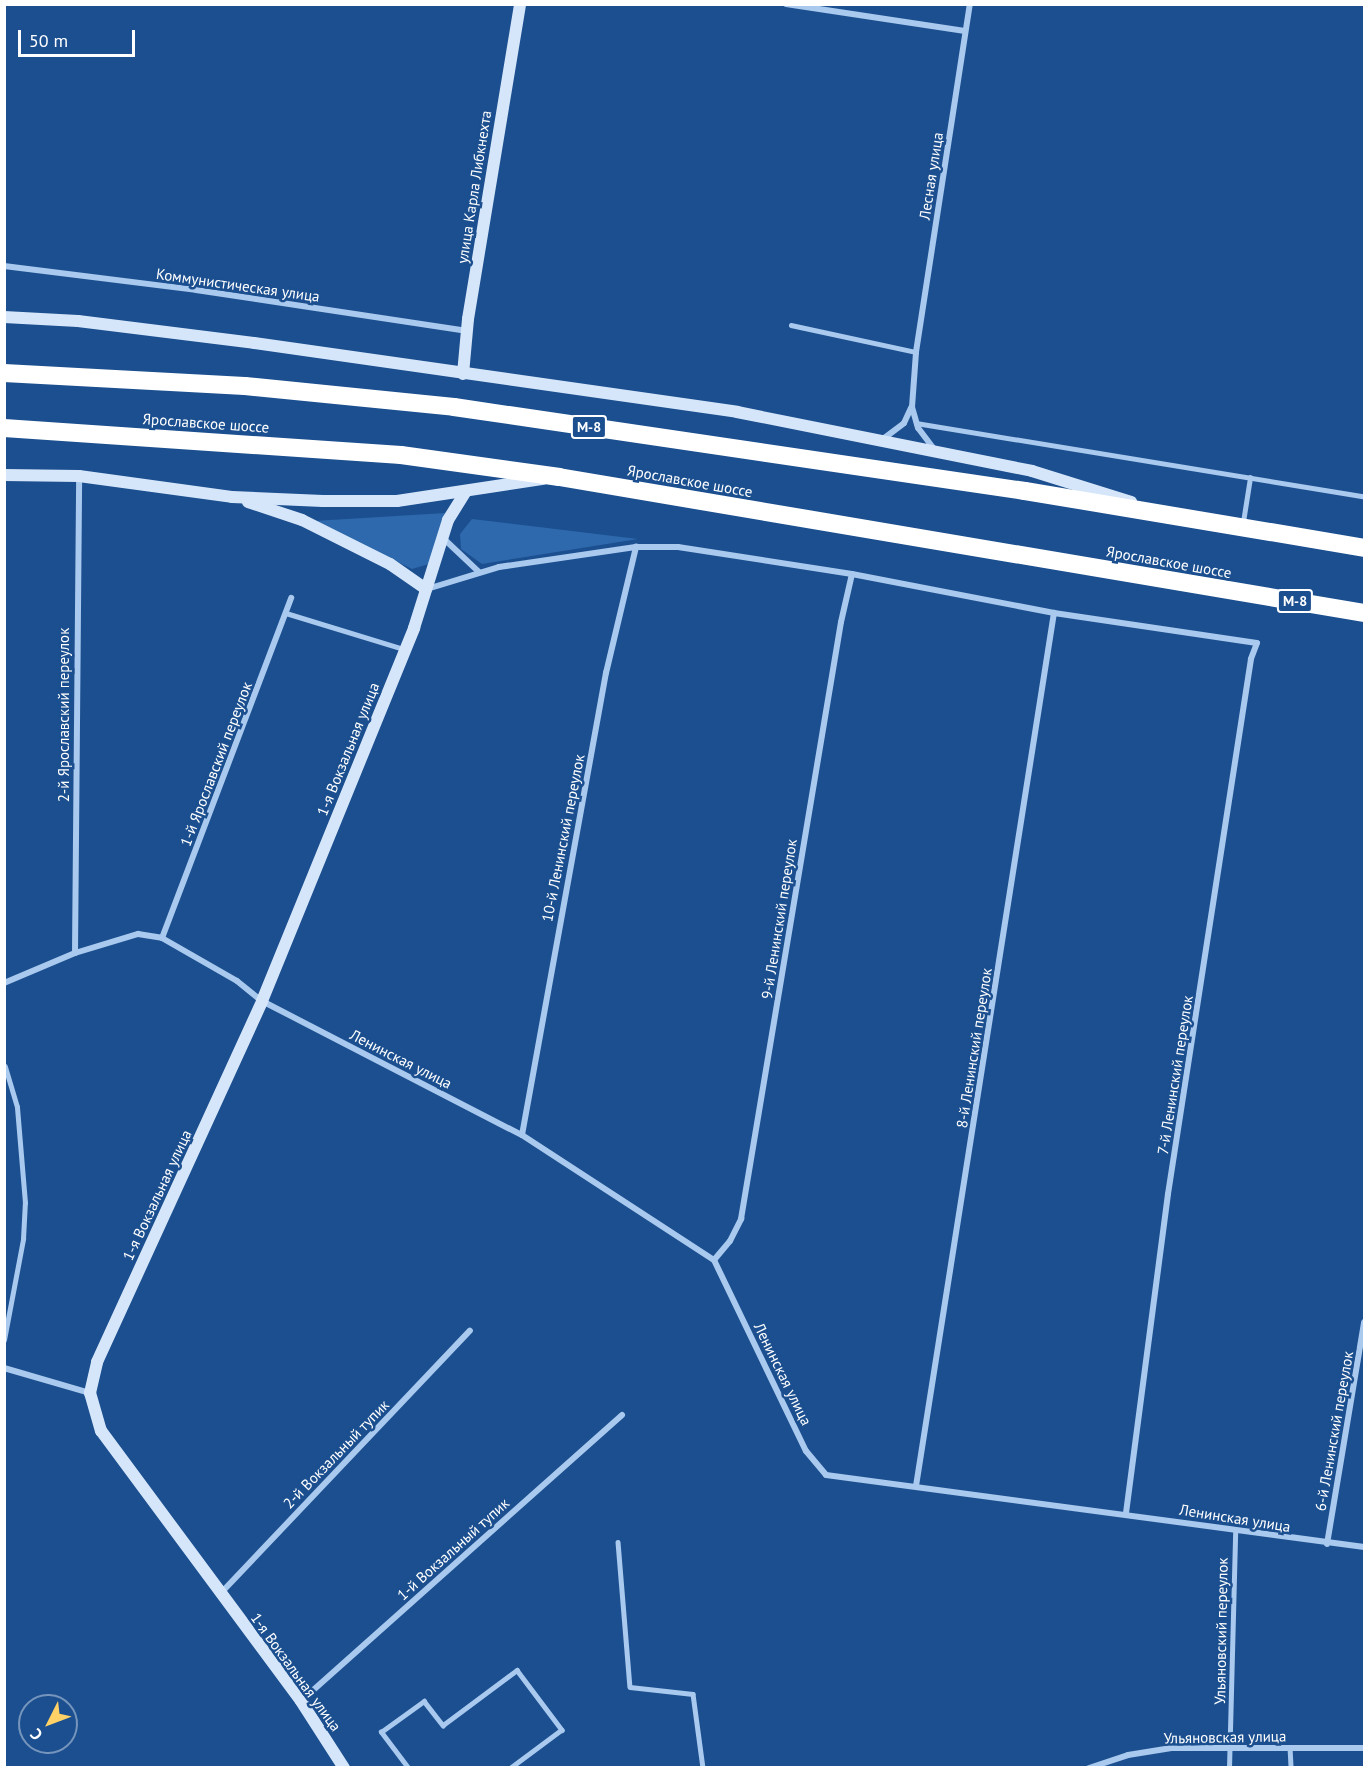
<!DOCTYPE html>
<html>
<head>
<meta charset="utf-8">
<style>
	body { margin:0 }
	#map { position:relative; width:1369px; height:1772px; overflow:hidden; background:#1b4f8f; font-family:"PT Sans",sans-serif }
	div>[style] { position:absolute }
	.green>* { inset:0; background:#2e69ad }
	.lane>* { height:4.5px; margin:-2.25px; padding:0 2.25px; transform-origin:2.25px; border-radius:2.25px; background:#a9c9ee }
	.street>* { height:6px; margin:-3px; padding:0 3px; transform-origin:3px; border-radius:3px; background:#a9c9ee }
	.secondary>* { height:12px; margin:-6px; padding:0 6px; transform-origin:6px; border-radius:6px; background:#d6e6fa }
	.highway>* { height:18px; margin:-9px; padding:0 9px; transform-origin:9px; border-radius:9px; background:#fff }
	span { translate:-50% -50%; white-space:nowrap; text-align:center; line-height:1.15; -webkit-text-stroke:5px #1b4f8f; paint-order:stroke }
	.shield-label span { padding:2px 4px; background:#1b4f8f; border:2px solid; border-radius:4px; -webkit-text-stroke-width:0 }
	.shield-label { font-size:14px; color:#fff; font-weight:700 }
	.street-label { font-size:15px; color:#fff }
	.frame { position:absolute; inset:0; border:6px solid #fff; pointer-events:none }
	.north { position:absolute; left:18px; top:1694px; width:60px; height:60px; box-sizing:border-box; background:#1b4f8f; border:2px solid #7695bc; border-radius:50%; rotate:228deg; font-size:16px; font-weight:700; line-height:24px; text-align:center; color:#fff }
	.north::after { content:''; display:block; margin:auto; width:21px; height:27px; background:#ffd166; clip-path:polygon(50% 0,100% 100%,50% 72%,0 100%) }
	.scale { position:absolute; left:18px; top:30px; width:117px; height:27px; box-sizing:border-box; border:3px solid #fff; border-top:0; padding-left:8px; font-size:18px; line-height:21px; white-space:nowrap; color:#fff; -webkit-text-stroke:4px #1b4f8f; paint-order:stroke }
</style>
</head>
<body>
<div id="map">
	<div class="green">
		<div style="clip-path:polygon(445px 513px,429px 564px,412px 569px,314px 521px)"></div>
		<div style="clip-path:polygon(472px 519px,638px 539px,482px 564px,461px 549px,460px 534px)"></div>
	</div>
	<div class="lane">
		<div style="left:791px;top:325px;width:128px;rotate:12.2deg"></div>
		<div style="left:916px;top:423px;width:454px;rotate:9.3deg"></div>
		<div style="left:1243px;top:522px;width:45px;rotate:-81deg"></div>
		<div style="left:286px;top:613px;width:123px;rotate:17deg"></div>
		<div style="left:4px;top:1340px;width:103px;rotate:-79.3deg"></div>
		<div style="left:23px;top:1239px;width:36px;rotate:-87deg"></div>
		<div style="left:25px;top:1203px;width:96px;rotate:-94.8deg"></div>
		<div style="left:17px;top:1107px;width:42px;rotate:-106.7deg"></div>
		<div style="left:618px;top:1542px;width:145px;rotate:85.3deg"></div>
		<div style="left:630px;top:1687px;width:63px;rotate:6.3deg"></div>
		<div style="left:693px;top:1694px;width:75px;rotate:82.3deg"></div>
		<div style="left:1290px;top:1747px;width:21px;rotate:87deg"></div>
		<div style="left:408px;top:1768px;width:45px;rotate:-126.9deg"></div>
		<div style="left:381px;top:1732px;width:53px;rotate:-35.8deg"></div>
		<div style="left:424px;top:1701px;width:31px;rotate:52deg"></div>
		<div style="left:443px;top:1725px;width:92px;rotate:-36.6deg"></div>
		<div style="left:517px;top:1670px;width:75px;rotate:53.1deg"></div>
		<div style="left:562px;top:1730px;width:64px;rotate:143.3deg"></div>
		<div style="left:1229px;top:1768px;width:237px;rotate:-88.5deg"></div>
	</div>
	<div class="street">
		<div style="left:786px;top:4px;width:181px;rotate:8.6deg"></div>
		<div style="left:4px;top:266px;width:193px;rotate:7.1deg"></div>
		<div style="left:196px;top:290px;width:273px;rotate:8.6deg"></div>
		<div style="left:883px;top:439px;width:26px;rotate:-37deg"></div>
		<div style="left:904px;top:423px;width:17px;rotate:-65deg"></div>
		<div style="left:934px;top:449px;width:26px;rotate:-127deg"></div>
		<div style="left:918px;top:428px;width:22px;rotate:-106deg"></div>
		<div style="left:912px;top:407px;width:55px;rotate:-85.8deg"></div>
		<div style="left:916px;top:352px;width:352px;rotate:-81.2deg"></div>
		<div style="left:443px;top:538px;width:50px;rotate:43.4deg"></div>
		<div style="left:427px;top:589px;width:75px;rotate:-17deg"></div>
		<div style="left:499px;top:567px;width:138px;rotate:-8.3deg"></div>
		<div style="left:636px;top:547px;width:42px"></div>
		<div style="left:678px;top:547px;width:176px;rotate:8.8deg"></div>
		<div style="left:852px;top:574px;width:206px;rotate:10.9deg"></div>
		<div style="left:1054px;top:613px;width:205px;rotate:8.4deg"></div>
		<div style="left:1257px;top:643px;width:17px;rotate:111deg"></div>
		<div style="left:1251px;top:659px;width:541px;rotate:98.82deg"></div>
		<div style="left:1168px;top:1194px;width:321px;rotate:97.5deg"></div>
		<div style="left:162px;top:938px;width:364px;rotate:-69.2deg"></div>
		<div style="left:75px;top:953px;width:477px;rotate:-89.5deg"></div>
		<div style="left:4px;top:983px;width:77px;rotate:-22.9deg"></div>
		<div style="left:75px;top:953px;width:66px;rotate:-16.8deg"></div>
		<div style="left:138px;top:934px;width:24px;rotate:9deg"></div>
		<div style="left:162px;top:938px;width:86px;rotate:29.8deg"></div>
		<div style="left:237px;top:981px;width:32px;rotate:39deg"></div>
		<div style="left:262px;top:1001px;width:292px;rotate:27.3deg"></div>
		<div style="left:522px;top:1135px;width:229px;rotate:33.1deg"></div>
		<div style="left:714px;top:1260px;width:212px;rotate:64.3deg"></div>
		<div style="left:806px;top:1451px;width:31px;rotate:50deg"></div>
		<div style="left:826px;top:1475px;width:543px;rotate:7.62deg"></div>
		<div style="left:522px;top:1135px;width:470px;rotate:-79.7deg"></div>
		<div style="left:606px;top:673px;width:130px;rotate:-76.6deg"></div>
		<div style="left:714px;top:1260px;width:25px;rotate:-50deg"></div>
		<div style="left:730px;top:1241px;width:25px;rotate:-63deg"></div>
		<div style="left:741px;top:1219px;width:605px;rotate:-80.49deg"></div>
		<div style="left:841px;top:622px;width:49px;rotate:-77.1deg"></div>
		<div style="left:4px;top:1368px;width:90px;rotate:16.2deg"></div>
		<div style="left:916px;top:1486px;width:884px;rotate:-81.02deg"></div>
		<div style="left:1327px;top:1544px;width:225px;rotate:-80.5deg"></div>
		<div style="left:220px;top:1594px;width:363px;rotate:-46.5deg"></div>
		<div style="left:301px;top:1701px;width:430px;rotate:-41.7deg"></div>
		<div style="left:1089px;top:1768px;width:41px;rotate:-18.4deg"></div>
		<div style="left:1128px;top:1755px;width:44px;rotate:-9.2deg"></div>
		<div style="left:1171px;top:1748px;width:193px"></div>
	</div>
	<div class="secondary">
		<div style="left:4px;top:317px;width:74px;rotate:3.1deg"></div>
		<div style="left:78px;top:321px;width:177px;rotate:7.1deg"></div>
		<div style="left:254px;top:343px;width:488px;rotate:8.1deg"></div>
		<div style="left:737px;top:412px;width:301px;rotate:11.3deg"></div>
		<div style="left:1032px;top:471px;width:104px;rotate:17.4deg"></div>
		<div style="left:463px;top:374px;width:55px;rotate:-84.8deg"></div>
		<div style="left:468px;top:319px;width:319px;rotate:-80.6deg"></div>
		<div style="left:4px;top:475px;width:75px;rotate:0.8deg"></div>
		<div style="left:79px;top:476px;width:154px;rotate:7.8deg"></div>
		<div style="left:232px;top:497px;width:91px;rotate:2.5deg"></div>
		<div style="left:323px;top:501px;width:74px"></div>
		<div style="left:397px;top:501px;width:148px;rotate:-8.6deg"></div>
		<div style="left:248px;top:502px;width:57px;rotate:18.4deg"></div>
		<div style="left:302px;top:520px;width:98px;rotate:26.6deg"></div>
		<div style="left:390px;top:564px;width:44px;rotate:34.8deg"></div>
		<div style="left:344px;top:1768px;width:80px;rotate:-122.7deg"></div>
		<div style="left:301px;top:1701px;width:336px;rotate:-126.5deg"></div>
		<div style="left:101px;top:1431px;width:40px;rotate:-106deg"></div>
		<div style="left:90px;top:1393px;width:32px;rotate:-77deg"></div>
		<div style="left:97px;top:1362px;width:397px;rotate:-65.4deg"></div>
		<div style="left:262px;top:1001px;width:403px;rotate:-67.8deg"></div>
		<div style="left:414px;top:628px;width:113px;rotate:-72.5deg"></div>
		<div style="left:448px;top:520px;width:34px;rotate:-58deg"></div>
	</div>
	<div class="highway">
		<div style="left:4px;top:373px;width:241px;rotate:3.1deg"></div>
		<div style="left:245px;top:386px;width:210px;rotate:5.7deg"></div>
		<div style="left:454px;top:407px;width:577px;rotate:8.37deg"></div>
		<div style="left:1025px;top:491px;width:344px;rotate:9.5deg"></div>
		<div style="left:4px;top:428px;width:398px;rotate:3.9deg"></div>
		<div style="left:401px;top:455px;width:160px;rotate:7.9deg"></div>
		<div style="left:559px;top:477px;width:816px;rotate:9.59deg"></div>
	</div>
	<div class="shield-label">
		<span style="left:589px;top:427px">М-8</span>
		<span style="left:1295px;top:601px">М-8</span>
	</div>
	<div class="street-label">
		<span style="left:931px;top:176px;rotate:-81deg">Лесная улица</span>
		<span style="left:474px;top:187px;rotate:-81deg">улица Карла Либкнехта</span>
		<span style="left:238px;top:285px;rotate:8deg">Коммунистическая улица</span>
		<span style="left:206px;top:423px;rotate:4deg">Ярославское шоссе</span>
		<span style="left:690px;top:481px;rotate:10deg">Ярославское шоссе</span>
		<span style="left:1169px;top:562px;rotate:10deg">Ярославское шоссе</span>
		<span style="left:64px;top:715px;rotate:-90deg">2-й Ярославский переулок</span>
		<span style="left:348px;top:749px;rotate:-68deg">1-я Вокзальная улица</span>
		<span style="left:216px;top:764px;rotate:-69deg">1-й Ярославский переулок</span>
		<span style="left:563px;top:838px;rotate:-79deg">10-й Ленинский переулок</span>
		<span style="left:779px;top:919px;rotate:-81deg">9-й Ленинский переулок</span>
		<span style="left:974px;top:1048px;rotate:-81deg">8-й Ленинский переулок</span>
		<span style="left:401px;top:1059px;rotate:27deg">Ленинская улица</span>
		<span style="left:1175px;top:1075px;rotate:-81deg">7-й Ленинский переулок</span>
		<span style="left:157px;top:1195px;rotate:-65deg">1-я Вокзальная улица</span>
		<span style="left:783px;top:1374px;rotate:64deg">Ленинская улица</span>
		<span style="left:1334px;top:1431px;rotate:-80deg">6-й Ленинский переулок</span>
		<span style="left:336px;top:1454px;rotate:-46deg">2-й Вокзальный тупик</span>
		<span style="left:1235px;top:1518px;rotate:9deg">Ленинская улица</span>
		<span style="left:453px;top:1549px;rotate:-42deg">1-й Вокзальный тупик</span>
		<span style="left:1221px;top:1631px;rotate:-89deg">Ульяновский переулок</span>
		<span style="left:296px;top:1672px;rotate:54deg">1-я Вокзальная улица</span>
		<span style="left:1225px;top:1737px;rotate:-1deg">Ульяновская улица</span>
	</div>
	<div class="frame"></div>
	<div class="north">С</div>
	<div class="scale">50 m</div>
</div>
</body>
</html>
